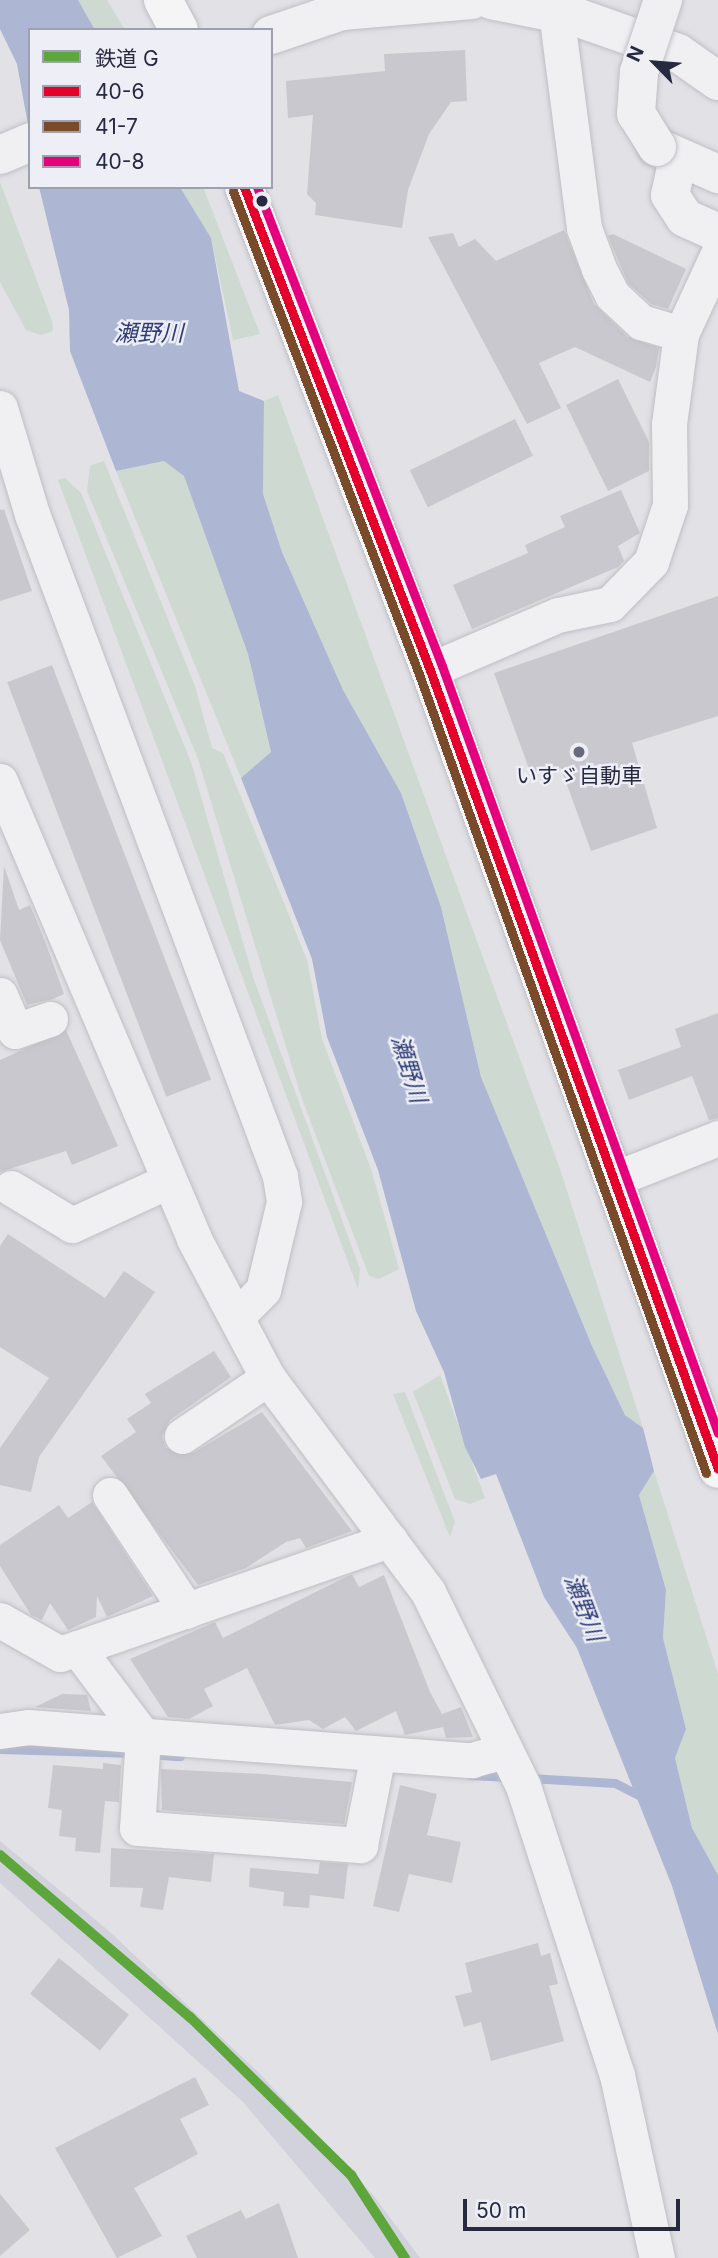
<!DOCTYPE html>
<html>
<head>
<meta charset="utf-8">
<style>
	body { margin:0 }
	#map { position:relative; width:718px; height:2258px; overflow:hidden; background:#e1e1e6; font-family:Inter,"Noto Sans JP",sans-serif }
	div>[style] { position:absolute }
	.built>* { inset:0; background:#d1d2dc }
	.green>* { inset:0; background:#ced9d1 }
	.water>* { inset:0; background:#adb6d3 }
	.stream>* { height:9px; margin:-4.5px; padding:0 4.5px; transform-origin:4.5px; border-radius:4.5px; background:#adb6d3 }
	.building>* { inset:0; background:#c8c8ce; transform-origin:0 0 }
	.roads { filter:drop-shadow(0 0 2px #bebec4) drop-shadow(0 0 2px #bebec4) }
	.minor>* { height:35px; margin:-17.5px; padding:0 17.5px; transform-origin:17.5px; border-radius:17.5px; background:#f0f0f3 }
	.tertiary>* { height:38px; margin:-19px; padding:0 19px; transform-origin:19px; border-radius:19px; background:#f0f0f3 }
	.trunk>* { height:38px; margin:-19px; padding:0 19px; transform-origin:19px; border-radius:19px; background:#f5f5f6 }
	.bridges { filter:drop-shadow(0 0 2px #bebec4) drop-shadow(0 0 2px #bebec4) }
	.tertiary-bridge>* { height:38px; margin:-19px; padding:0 19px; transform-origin:19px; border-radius:19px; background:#f0f0f3 }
	.bus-1>* { height:9px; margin:-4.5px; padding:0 4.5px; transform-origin:4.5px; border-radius:4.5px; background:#e4002b }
	.bus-2>* { height:9px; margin:-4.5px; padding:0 4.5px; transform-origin:4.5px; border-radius:4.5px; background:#7a4b2a }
	.bus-3>* { height:9px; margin:-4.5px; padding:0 4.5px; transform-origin:4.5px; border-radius:4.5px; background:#e5007d }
	.rail-1>* { height:10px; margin:-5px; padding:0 5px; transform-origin:5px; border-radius:5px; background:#5da63b }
	.dots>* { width:19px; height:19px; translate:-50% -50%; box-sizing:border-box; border:4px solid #eeeff6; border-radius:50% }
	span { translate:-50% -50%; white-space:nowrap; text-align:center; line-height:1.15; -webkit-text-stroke:5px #eeeff6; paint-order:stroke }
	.poi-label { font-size:21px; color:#272941 }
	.water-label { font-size:23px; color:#2e3c77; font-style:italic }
	.legend { position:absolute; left:28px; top:28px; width:245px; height:161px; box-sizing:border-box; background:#eeeff6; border:2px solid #9ea0ae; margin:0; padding:9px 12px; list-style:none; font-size:21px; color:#272941 }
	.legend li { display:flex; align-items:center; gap:14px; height:35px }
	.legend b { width:35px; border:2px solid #9ea0ae }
	.north { position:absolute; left:620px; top:28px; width:70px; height:70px; -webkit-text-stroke:5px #eeeff6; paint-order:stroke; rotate:295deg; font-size:19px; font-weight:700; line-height:28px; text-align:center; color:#272941 }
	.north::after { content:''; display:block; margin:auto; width:24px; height:32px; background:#272941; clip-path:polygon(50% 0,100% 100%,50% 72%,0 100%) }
	.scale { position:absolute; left:463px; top:2199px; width:217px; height:32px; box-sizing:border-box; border:4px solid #272941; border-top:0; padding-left:9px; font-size:21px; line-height:24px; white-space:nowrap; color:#272941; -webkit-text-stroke:5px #eeeff6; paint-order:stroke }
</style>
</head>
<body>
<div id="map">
	<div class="built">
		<div style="clip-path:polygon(0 1841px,109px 1931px,261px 2075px,374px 2196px,420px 2258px,375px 2258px,243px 2102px,0 1883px)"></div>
	</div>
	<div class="green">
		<div style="clip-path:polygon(78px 0,107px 0,125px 30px,95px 30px)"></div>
		<div style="clip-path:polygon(0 182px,52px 321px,53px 331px,41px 335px,26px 330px,0 282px)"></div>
		<div style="clip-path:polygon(180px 187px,203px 187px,260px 334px,233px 340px,211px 238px)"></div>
		<div style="clip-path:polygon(278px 395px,560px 1169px,643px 1428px,625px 1415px,592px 1346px,481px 1077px,441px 907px,401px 793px,343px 690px,282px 552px,263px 494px,264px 401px)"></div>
		<div style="clip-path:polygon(104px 461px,195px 686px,212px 748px,223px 753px,307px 960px,322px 1039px,372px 1172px,399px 1269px,379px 1279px,369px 1276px,302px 1099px,198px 759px,87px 491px,90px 466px)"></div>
		<div style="clip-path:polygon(164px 461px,184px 476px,248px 654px,271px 753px,241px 778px,116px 471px)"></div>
		<div style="clip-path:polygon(65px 478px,81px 493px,191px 762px,253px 977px,360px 1269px,358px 1289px,58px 480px)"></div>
		<div style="clip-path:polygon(440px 1375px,485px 1498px,470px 1504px,455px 1499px,413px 1392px)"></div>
		<div style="clip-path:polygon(405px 1392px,455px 1522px,450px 1537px,393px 1394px)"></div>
		<div style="clip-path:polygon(654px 1471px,718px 1674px,718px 1875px,692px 1828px,675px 1758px,686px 1729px,663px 1638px,666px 1590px,639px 1495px)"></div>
	</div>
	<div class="water">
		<div style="clip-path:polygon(0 0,78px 0,95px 30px,30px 30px,30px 136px,17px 64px,0 29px)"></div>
		<div style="clip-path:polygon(39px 187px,180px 187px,211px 238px,239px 391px,264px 401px,263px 494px,282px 552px,343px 690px,401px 793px,441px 907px,481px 1077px,592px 1346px,625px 1415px,643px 1428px,654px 1471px,639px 1495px,666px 1590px,663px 1638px,686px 1729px,675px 1758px,692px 1828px,718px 1875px,718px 2034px,672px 1886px,577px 1648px,544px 1597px,496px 1474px,481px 1479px,465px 1447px,444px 1372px,416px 1311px,378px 1170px,327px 1037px,312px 959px,241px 778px,271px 752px,248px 654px,184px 476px,164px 461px,116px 471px,70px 351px,69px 310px)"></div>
	</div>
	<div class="stream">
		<div style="left:0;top:1749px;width:134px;rotate:1.7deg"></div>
		<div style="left:148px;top:1754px;width:32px;rotate:4deg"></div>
		<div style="left:470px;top:1775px;width:38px;rotate:3deg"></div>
		<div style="left:529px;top:1778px;width:86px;rotate:3.3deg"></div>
		<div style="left:615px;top:1783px;width:33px;rotate:27deg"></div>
	</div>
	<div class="building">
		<div style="clip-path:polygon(465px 50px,467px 101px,451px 102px,429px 134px,408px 190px,402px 228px,315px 215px,316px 203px,307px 194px,313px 115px,288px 118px,286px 81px,385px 71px,384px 54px)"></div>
		<div style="clip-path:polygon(564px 230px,594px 304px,628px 337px,659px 348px,656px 367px,650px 382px,575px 347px,539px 363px,561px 408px,527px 424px,428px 237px,453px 233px,459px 247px,475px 239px,496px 261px)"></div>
		<div style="clip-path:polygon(613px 234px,686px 269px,668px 309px,651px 304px,628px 283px,608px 236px)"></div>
		<div style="clip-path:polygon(618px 379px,649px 442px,649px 471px,608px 491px,566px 405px)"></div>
		<div style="left:515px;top:419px;width:41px;height:117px;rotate:64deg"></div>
		<div style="clip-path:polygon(621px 490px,640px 533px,618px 546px,624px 561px,618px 567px,472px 629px,453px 585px,528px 553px,525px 545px,565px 527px,560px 516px)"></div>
		<div style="clip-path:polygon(4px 509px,32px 591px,0 601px,0 510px)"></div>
		<div style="clip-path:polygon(718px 596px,718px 716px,632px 743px,657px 828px,591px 851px,561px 768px,531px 774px,494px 673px)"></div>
		<div style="left:52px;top:665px;width:444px;height:48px;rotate:69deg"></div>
		<div style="clip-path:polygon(4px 866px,19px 910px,30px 905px,46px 944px,64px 994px,53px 999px,27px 1005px,0 940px)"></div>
		<div style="clip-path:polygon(718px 1013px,718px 1118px,709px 1120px,692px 1076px,629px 1100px,618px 1070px,681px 1047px,675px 1029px)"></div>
		<div style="clip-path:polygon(66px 1030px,118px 1146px,72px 1165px,66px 1151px,0 1172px,0 1060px)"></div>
		<div style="clip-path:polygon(8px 1234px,105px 1298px,124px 1271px,155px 1292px,39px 1457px,31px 1492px,0 1485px,0 1448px,49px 1378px,0 1347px,0 1246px)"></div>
		<div style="clip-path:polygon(214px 1351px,231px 1377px,170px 1420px,162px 1437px,166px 1448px,193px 1453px,262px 1412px,352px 1531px,306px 1548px,300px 1538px,286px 1542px,246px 1568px,198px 1585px,101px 1456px,136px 1432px,127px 1419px,151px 1403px,145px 1394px)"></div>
		<div style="clip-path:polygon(92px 1502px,153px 1596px,107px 1617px,97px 1596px,96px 1617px,68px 1630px,50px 1603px,42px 1620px,31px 1615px,0 1566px,0 1545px,59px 1505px,68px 1518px)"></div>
		<div style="clip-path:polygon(352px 1574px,359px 1587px,384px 1575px,430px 1692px,442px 1714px,461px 1707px,473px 1737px,446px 1738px,443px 1727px,405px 1735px,396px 1711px,356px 1731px,345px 1717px,323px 1729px,309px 1720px,275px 1725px,247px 1668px,204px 1689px,213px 1706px,189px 1719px,168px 1717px,130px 1659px,215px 1622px,223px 1638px)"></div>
		<div style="clip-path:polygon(62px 1694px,87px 1695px,91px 1711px,35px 1707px)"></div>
		<div style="clip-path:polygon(103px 1763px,121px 1765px,119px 1802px,105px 1801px,100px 1853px,75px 1851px,76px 1838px,59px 1836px,62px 1810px,48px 1808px,53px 1765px,103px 1769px)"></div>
		<div style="clip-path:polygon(161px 1769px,262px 1774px,352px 1782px,344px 1824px,162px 1810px)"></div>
		<div style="clip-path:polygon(400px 1785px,437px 1794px,427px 1835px,461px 1842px,452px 1883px,409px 1874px,399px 1912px,373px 1906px)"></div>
		<div style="clip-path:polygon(111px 1848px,214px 1854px,211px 1882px,169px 1877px,163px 1910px,140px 1907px,143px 1888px,110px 1887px)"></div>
		<div style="clip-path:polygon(320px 1862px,348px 1864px,344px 1899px,310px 1895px,309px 1908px,283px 1906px,284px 1892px,249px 1887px,250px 1868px,318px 1874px)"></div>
		<div style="clip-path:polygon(538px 1943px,541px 1956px,550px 1953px,558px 1984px,549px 1986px,564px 2041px,491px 2061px,481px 2022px,464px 2027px,455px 1996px,472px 1992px,465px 1963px)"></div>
		<div style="left:59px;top:1958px;width:90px;height:46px;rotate:39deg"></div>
		<div style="clip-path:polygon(195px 2077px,209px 2105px,180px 2119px,198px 2154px,134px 2188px,162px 2236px,117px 2258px,55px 2148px)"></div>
		<div style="clip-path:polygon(0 2194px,30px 2230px,0 2256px)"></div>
		<div style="clip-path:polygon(279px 2203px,298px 2258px,197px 2258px,186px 2236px,241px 2210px,246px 2219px)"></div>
	</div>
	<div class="roads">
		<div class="minor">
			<div style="left:556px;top:12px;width:218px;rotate:82.6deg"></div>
			<div style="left:584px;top:228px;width:44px;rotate:69.9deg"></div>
			<div style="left:599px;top:269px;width:29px;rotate:63deg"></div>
			<div style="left:612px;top:295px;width:40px;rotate:43deg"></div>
			<div style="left:641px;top:322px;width:42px;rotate:16.7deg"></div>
			<div style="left:0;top:408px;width:111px;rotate:73.2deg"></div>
			<div style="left:32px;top:514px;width:707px;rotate:69.46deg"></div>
			<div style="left:280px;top:1176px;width:26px;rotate:81deg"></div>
			<div style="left:284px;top:1202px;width:90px;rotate:103.4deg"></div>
			<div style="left:263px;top:1290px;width:34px;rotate:135deg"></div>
			<div style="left:430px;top:670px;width:139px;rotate:-23.3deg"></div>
			<div style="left:558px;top:615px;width:53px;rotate:-11.9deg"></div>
			<div style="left:610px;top:604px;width:59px;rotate:-45.7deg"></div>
			<div style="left:651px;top:562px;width:60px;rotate:-71.6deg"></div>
			<div style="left:670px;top:505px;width:81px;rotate:-90.7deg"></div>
			<div style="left:669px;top:424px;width:91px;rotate:-82.4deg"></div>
			<div style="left:681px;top:334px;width:88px;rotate:-65.2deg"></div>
			<div style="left:0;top:781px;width:497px;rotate:67deg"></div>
			<div style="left:194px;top:1239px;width:157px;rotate:62deg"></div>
			<div style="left:268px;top:1378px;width:267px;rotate:53.2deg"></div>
			<div style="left:428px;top:1592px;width:216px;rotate:63.9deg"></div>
			<div style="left:523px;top:1786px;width:304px;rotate:72deg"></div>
			<div style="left:617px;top:2075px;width:187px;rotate:77.7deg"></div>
			<div style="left:0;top:995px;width:39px;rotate:67deg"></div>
			<div style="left:15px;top:1031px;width:37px;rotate:-19deg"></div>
			<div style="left:617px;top:1178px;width:109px;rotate:-21.6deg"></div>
			<div style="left:11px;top:1188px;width:71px;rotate:31.2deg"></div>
			<div style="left:72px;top:1225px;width:106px;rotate:-24.6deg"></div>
			<div style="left:182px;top:1436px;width:104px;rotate:-34deg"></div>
			<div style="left:110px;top:1495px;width:139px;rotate:56.4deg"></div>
			<div style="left:0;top:1620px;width:69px;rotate:29.5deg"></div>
			<div style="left:60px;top:1654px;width:349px;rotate:-19.1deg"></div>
			<div style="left:77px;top:1648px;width:110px;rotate:53.1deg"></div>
			<div style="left:143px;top:1736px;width:92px;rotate:93.7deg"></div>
			<div style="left:137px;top:1828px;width:224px;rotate:4.4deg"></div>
			<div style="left:360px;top:1845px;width:93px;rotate:-78.8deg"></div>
			<div style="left:0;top:1731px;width:28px;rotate:-8deg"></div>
			<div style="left:28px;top:1727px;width:445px;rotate:4.3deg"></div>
			<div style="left:472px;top:1760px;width:33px;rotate:-16deg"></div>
		</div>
		<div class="tertiary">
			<div style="left:491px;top:0;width:87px;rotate:11.3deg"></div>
			<div style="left:576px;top:17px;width:108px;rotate:19.4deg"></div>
			<div style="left:678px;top:53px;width:49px;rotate:35deg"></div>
			<div style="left:271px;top:35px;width:75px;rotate:-18.7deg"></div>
			<div style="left:342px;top:11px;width:130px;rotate:-4.8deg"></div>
			<div style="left:657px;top:147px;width:67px;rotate:23.9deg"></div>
			<div style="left:0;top:155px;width:33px;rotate:-23deg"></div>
			<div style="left:678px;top:158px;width:38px;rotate:102deg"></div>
			<div style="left:670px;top:195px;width:27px;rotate:57deg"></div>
			<div style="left:685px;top:218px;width:36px;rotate:24deg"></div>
		</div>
		<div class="trunk">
			<div style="left:163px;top:0;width:34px;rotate:62deg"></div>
			<div style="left:244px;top:187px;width:518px;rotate:68.94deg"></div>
			<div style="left:430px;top:670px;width:849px;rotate:70.18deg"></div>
		</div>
	</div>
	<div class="bridges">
		<div class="tertiary-bridge">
			<div style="left:657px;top:147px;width:39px;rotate:-122deg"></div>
			<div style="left:636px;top:114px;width:42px;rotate:-85.9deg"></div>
			<div style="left:639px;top:72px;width:76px;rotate:-71.6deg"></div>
		</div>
	</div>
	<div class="bus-1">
		<div style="left:244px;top:187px;width:518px;rotate:68.94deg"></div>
		<div style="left:430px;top:670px;width:849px;rotate:70.18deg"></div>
	</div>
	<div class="bus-2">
		<div style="left:233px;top:191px;width:518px;rotate:68.94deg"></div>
		<div style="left:419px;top:674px;width:849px;rotate:70.24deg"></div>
	</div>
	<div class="bus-3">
		<div style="left:257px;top:187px;width:513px;rotate:68.88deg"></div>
		<div style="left:442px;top:666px;width:815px;rotate:70.21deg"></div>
	</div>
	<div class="rail-1">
		<div style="left:0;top:1855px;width:250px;rotate:40.5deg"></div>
		<div style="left:190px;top:2017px;width:226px;rotate:44.5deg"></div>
		<div style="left:351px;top:2175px;width:99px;rotate:57deg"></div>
	</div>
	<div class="dots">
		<div style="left:262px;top:201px;background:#272941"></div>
		<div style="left:579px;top:752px;background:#68697b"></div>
	</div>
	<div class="poi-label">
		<span style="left:579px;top:776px">いすゞ自動車</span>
	</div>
	<div class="water-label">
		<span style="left:149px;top:333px">瀬野川</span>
		<span style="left:409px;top:1069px;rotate:73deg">瀬野川</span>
		<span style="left:584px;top:1608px;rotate:69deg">瀬野川</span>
	</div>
	<ul class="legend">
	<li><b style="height:9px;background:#5da63b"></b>鉄道 G</li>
	<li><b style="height:9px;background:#e4002b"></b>40-6</li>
	<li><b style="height:9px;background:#7a4b2a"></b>41-7</li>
	<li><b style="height:9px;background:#e5007d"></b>40-8</li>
	</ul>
	<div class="north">N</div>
	<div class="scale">50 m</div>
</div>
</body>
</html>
